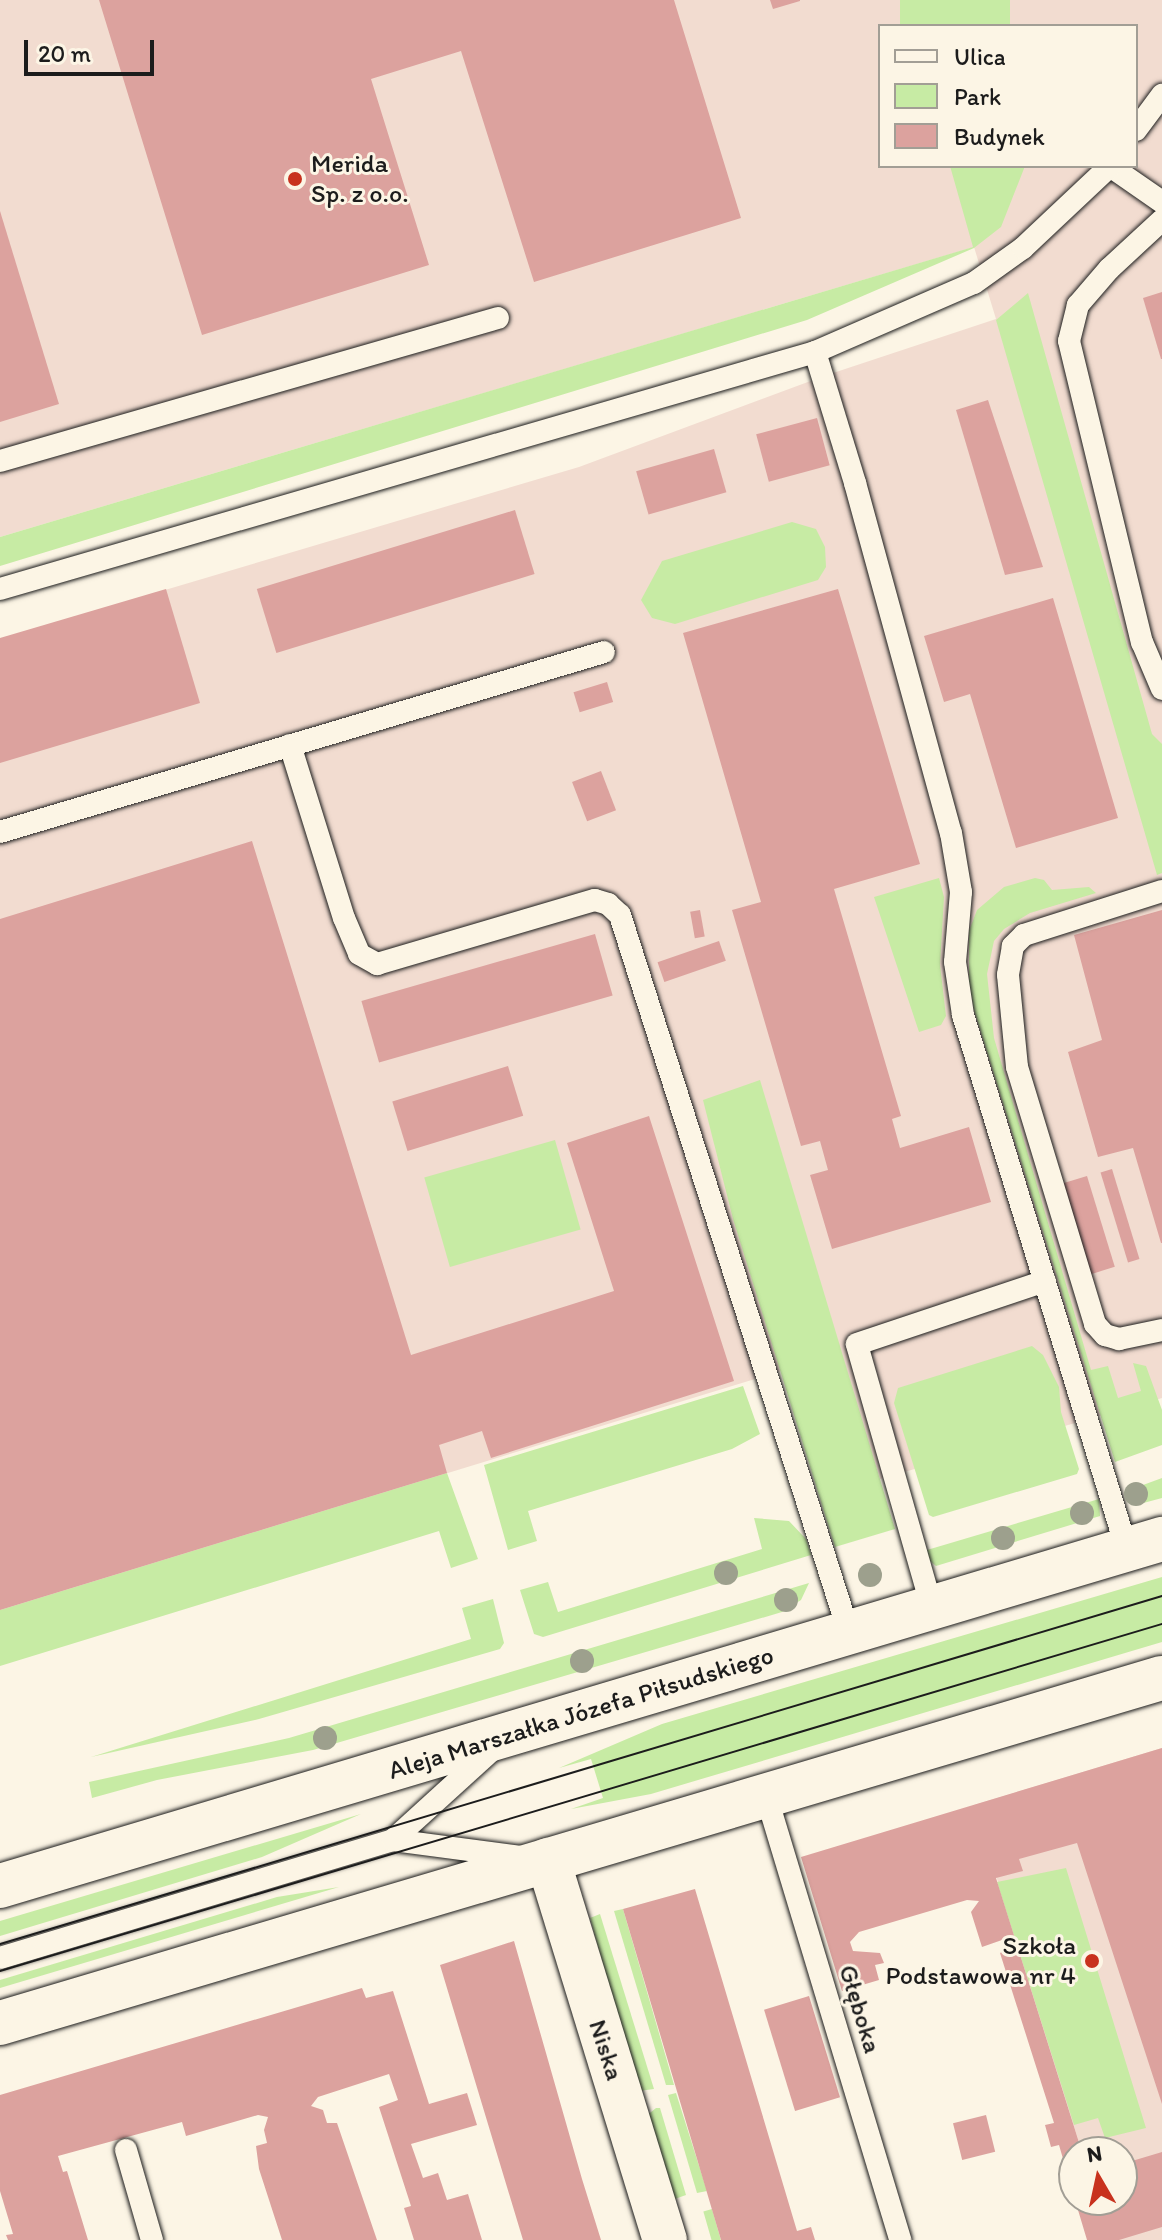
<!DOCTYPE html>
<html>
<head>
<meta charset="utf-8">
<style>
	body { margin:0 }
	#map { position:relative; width:1162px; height:2240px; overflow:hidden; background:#fcf5e5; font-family:Itim,sans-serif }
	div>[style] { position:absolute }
	.built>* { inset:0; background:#f2dcd0 }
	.green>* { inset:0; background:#c7eba4; transform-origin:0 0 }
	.building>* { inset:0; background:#dca29e; transform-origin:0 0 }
	.roads { filter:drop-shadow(0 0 2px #1c1c1c) drop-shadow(0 0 2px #1c1c1c) }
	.lane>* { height:22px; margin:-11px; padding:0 11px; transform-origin:11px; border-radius:11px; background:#fcf5e5 }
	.street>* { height:44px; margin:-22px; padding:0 22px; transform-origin:22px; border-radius:22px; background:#fcf5e5 }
	.secondary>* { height:44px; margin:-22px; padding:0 22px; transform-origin:22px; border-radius:22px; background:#fcf5e5 }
	.tram>* { height:2px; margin:-1px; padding:0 1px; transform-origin:1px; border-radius:1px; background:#1c1c1c }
	.trees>* { width:24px; height:24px; margin:-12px; border-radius:50%; background:#9da08d }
	.dots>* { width:22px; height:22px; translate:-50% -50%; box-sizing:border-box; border:4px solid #fcf5e5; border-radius:50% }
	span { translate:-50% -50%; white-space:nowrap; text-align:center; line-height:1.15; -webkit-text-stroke:6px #fcf5e5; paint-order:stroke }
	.poi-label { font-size:26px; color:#1c1c1c }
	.left { translate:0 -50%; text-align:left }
	.right { translate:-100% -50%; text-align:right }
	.street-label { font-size:26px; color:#1c1c1c }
	.legend { position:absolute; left:878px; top:24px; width:260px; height:144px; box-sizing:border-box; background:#fcf5e5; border:2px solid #a29e95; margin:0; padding:10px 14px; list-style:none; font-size:24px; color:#1c1c1c }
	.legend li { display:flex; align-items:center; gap:16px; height:40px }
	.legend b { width:40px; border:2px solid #a29e95 }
	.north { position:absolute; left:1058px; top:2136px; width:80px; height:80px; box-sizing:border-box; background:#fcf5e5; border:2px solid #a29e95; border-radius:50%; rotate:351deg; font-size:22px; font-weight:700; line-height:32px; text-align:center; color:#1c1c1c }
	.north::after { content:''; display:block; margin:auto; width:28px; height:36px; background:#c8321e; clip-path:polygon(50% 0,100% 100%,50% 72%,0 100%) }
	.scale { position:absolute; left:24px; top:40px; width:130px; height:36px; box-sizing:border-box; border:4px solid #1c1c1c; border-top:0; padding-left:10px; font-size:24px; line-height:28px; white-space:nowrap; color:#1c1c1c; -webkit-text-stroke:6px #fcf5e5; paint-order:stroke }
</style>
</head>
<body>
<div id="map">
	<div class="built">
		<div style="clip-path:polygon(evenodd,0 0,1162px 0,1162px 1398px,880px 1479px,840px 1353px,0 1610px,0 639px,579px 467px,824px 376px,996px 319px,974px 247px,0 537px,0 0,880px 26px,1136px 26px,1136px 166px,880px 166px,880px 26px)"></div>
		<div style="clip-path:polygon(1162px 1748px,1162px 2240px,1109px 2240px,1122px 2200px,1122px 2152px,1082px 2152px,974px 1805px)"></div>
	</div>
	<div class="green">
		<div style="left:900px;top:0;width:110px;height:27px"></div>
		<div style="clip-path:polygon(950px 166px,1025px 166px,1001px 227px,974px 248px,807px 320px,0 566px,0 537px,973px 247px)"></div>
		<div style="clip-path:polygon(1028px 293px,1152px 734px,1162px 744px,1162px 873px,1157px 875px,996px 320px)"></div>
		<div style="clip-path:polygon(792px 522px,816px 529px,825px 547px,826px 567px,818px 580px,675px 624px,652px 618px,641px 600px,662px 561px)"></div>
		<div style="clip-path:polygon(939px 878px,944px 897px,940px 965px,946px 1016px,941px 1025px,919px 1032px,874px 897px)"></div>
		<div style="clip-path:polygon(1035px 878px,1044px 880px,1052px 890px,1089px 887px,1096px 893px,1030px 913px,1004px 929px,994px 941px,987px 974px,994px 1038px,1091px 1370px,1108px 1366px,1118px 1398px,1141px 1391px,1133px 1363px,1146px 1366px,1162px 1410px,1162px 1445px,1115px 1462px,974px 1010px,969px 984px,969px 931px,977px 910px,1004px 887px)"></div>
		<div style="clip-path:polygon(760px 1080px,895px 1529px,835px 1547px,733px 1219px,703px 1100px)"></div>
		<div style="left:555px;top:1140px;width:93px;height:136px;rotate:74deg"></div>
		<div style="clip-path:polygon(1032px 1346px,1043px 1355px,1059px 1387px,1061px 1412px,1079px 1469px,1077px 1474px,933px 1517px,929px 1515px,894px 1403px,898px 1388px)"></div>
		<div style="clip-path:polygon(743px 1386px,760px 1434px,732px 1449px,528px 1511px,537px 1541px,508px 1550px,484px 1465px)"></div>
		<div style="clip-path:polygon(447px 1473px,478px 1559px,451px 1568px,439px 1531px,0 1666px,0 1610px)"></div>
		<div style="clip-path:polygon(1162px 1478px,1162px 1498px,1136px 1505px,1126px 1500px,1124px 1492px)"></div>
		<div style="clip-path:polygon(1099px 1499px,1100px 1516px,936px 1566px,930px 1561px,927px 1550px)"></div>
		<div style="clip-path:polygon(754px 1518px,789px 1521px,806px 1539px,811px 1555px,543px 1637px,534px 1634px,520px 1590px,548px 1582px,558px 1612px,762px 1549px)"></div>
		<div style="clip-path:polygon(1162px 1577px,1162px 1642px,651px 1794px,571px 1809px,603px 1798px,591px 1759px,559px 1768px,662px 1724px)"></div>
		<div style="clip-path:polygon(809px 1583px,801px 1600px,782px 1612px,313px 1750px,157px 1780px,92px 1798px,89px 1782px,289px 1738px)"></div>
		<div style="clip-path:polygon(493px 1599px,504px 1643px,500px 1649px,259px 1719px,91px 1757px,471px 1639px,462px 1608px)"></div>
		<div style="clip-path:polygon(361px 1814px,262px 1857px,0 1936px,0 1921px)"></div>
		<div style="clip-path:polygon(1066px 1868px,1146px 2128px,1105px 2138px,1098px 2118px,1074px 2125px,997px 1882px)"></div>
		<div style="clip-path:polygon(339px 1887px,0 1988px,0 1980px,277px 1897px)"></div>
		<div style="clip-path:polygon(623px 1909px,674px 2085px,666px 2085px,614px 1911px)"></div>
		<div style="clip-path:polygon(600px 1914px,654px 2089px,639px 2091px,590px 1918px)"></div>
		<div style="clip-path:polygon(676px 2093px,707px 2191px,697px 2193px,668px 2095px)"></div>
		<div style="clip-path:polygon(656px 2108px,660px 2108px,686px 2195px,672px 2200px,645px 2117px)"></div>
		<div style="left:712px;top:2209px;width:32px;height:9px;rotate:74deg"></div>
	</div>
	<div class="building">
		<div style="clip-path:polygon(99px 0,674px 0,741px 218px,534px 282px,461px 51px,371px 79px,429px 265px,202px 335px)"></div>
		<div style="clip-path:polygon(770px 0,800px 0,800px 1px,773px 9px)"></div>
		<div style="clip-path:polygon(0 211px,59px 404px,0 422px)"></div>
		<div style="clip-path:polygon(1162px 292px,1162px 359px,1161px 359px,1143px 298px)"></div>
		<div style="clip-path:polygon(988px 400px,1043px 567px,1005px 575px,956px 410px)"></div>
		<div style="left:817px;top:418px;width:49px;height:63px;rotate:75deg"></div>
		<div style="left:714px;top:449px;width:45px;height:81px;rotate:74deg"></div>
		<div style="left:515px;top:510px;width:67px;height:270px;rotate:73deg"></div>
		<div style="clip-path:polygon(166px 589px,200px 703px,0 763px,0 638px)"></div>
		<div style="clip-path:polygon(838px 589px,920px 864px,834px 889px,901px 1116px,892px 1119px,900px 1148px,969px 1127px,991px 1202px,832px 1249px,810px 1175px,828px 1170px,820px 1141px,801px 1146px,732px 910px,761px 902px,683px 633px)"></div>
		<div style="clip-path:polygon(1053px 598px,1118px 818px,1016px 848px,970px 694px,944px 702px,924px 636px)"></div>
		<div style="left:607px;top:682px;width:21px;height:35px;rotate:73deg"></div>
		<div style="left:601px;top:771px;width:42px;height:31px;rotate:69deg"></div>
		<div style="clip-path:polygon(252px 841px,411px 1355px,614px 1291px,567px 1143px,649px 1116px,734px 1381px,491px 1458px,482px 1431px,439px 1445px,447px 1473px,0 1610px,0 919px)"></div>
		<div style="left:700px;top:910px;width:27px;height:10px;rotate:80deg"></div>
		<div style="clip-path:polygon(1162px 910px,1162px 1243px,1161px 1243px,1133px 1148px,1098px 1157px,1068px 1052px,1102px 1040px,1074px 935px)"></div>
		<div style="left:595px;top:934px;width:64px;height:243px;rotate:74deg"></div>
		<div style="left:719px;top:941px;width:21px;height:65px;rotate:71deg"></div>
		<div style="left:508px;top:1066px;width:52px;height:121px;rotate:73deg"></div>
		<div style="left:1112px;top:1169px;width:94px;height:12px;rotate:73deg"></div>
		<div style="left:1087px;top:1176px;width:95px;height:25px;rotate:73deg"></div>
		<div style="clip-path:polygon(1162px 1748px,1162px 2104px,1077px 1843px,1019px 1859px,1023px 1871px,996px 1878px,1082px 2152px,1074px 2152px,1073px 2193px,1059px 2145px,1051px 2147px,1045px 2125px,1054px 2123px,1000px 1953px,1005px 1950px,1002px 1940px,982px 1947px,971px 1912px,979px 1901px,967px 1900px,859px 1932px,850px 1942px,853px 1951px,880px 1953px,884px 1963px,875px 1965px,879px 1980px,842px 1991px,801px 1857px)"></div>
		<div style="clip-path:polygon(695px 1889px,797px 2231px,811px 2227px,815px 2240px,721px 2240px,623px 1909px)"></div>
		<div style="clip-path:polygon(514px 1941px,582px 2179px,601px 2240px,523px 2240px,440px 1965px)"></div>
		<div style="clip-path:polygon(362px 1988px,366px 1998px,393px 1991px,429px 2104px,467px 2093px,477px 2125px,411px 2144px,423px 2178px,438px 2173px,447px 2200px,468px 2194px,482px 2240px,414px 2240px,404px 2208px,411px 2206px,379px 2107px,398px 2100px,389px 2074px,318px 2097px,311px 2106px,323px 2110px,327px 2123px,337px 2123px,377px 2240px,282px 2240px,259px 2169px,256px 2146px,267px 2143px,264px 2130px,268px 2117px,258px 2115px,186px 2136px,182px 2122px,58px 2156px,63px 2172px,67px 2171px,88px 2240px,8px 2240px,6px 2235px,13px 2234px,0 2191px,0 2095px)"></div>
		<div style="left:809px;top:1996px;width:106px;height:47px;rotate:73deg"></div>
		<div style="left:986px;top:2115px;width:38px;height:34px;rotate:76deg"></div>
		<div style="clip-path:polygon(1162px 2152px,1162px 2227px,1119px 2240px,1087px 2240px,1075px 2200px,1122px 2200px,1122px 2164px)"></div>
	</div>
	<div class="roads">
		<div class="lane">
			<div style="left:1136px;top:130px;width:44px;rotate:-53.4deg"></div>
			<div style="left:1110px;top:166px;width:63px;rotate:34.7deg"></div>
			<div style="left:1162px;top:220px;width:72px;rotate:137.2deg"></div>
			<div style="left:1109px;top:269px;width:48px;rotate:130.7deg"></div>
			<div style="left:1078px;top:305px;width:37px;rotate:104deg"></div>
			<div style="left:1069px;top:341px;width:310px;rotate:76.4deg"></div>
			<div style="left:1142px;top:642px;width:51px;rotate:66.9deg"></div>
			<div style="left:815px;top:352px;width:137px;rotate:73deg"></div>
			<div style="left:855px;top:483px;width:363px;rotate:74.7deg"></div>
			<div style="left:951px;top:833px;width:60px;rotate:80.4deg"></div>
			<div style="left:961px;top:892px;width:70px;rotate:94.9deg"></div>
			<div style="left:955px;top:962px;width:54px;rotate:81.4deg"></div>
			<div style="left:963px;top:1015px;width:560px;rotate:72.96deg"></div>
			<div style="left:0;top:461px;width:518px;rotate:-16.02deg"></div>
			<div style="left:0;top:589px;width:849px;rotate:-16.21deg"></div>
			<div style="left:815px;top:352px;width:173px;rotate:-23.5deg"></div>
			<div style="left:974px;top:283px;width:60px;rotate:-35.5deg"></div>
			<div style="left:1023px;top:248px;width:120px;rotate:-43.3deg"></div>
			<div style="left:290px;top:745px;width:181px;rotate:72.7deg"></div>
			<div style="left:344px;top:918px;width:39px;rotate:67deg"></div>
			<div style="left:359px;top:954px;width:21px;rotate:29deg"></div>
			<div style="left:377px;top:964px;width:227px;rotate:-16.4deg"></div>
			<div style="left:595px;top:900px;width:14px;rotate:17deg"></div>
			<div style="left:608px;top:904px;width:16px;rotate:43deg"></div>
			<div style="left:620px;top:915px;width:754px;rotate:72.31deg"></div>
			<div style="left:0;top:832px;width:630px;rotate:-16.59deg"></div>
			<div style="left:1162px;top:891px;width:145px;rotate:162.3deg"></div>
			<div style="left:1024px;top:935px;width:16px;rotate:135deg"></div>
			<div style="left:1013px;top:946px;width:29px;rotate:100deg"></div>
			<div style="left:1008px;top:975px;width:92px;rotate:84.4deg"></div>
			<div style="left:1017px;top:1067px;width:269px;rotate:73.1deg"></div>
			<div style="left:1095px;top:1324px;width:15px;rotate:48deg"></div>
			<div style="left:1105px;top:1335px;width:15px;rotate:16deg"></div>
			<div style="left:1119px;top:1339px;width:44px;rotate:-11.8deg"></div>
			<div style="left:932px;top:1608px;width:274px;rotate:-105.9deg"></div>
			<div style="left:857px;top:1344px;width:198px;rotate:-18.5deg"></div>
			<div style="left:766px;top:1795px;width:465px;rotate:73.2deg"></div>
			<div style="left:393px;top:1840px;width:135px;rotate:-42.3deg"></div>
			<div style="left:0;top:1958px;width:410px;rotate:-16.7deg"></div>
			<div style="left:393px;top:1840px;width:131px;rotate:7.5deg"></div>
			<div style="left:126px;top:2150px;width:94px;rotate:73.9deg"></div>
		</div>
		<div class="street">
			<div style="left:548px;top:1860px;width:398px;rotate:72.9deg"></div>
		</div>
		<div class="secondary">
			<div style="left:0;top:1886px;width:1213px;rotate:-16.63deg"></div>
			<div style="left:0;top:2023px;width:1212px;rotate:-16.54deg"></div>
		</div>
	</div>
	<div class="tram">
		<div style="left:0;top:1944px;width:1213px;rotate:-16.67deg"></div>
		<div style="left:0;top:1971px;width:1213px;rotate:-16.63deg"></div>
	</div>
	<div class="trees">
		<div style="left:1136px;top:1494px"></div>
		<div style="left:1082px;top:1513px"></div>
		<div style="left:1003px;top:1538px"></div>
		<div style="left:726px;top:1573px"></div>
		<div style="left:870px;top:1575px"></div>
		<div style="left:786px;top:1600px"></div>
		<div style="left:582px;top:1661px"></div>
		<div style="left:325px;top:1738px"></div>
	</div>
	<div class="dots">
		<div style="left:295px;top:179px;background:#c8321e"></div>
		<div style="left:1092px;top:1961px;background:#c8321e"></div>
	</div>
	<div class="poi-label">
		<span class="left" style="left:311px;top:179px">Merida<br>Sp. z o.o.</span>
		<span class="right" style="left:1076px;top:1961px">Szkoła<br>Podstawowa nr 4</span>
	</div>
	<div class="street-label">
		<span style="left:581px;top:1713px;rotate:-17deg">Aleja Marszałka Józefa Piłsudskiego</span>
		<span style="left:860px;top:2009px;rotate:73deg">Głęboka</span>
		<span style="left:606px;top:2050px;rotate:72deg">Niska</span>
	</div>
	<ul class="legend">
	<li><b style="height:10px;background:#fcf5e5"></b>Ulica</li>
	<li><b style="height:22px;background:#c7eba4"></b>Park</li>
	<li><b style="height:22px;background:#dca29e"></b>Budynek</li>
	</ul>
	<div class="north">N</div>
	<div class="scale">20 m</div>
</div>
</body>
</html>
